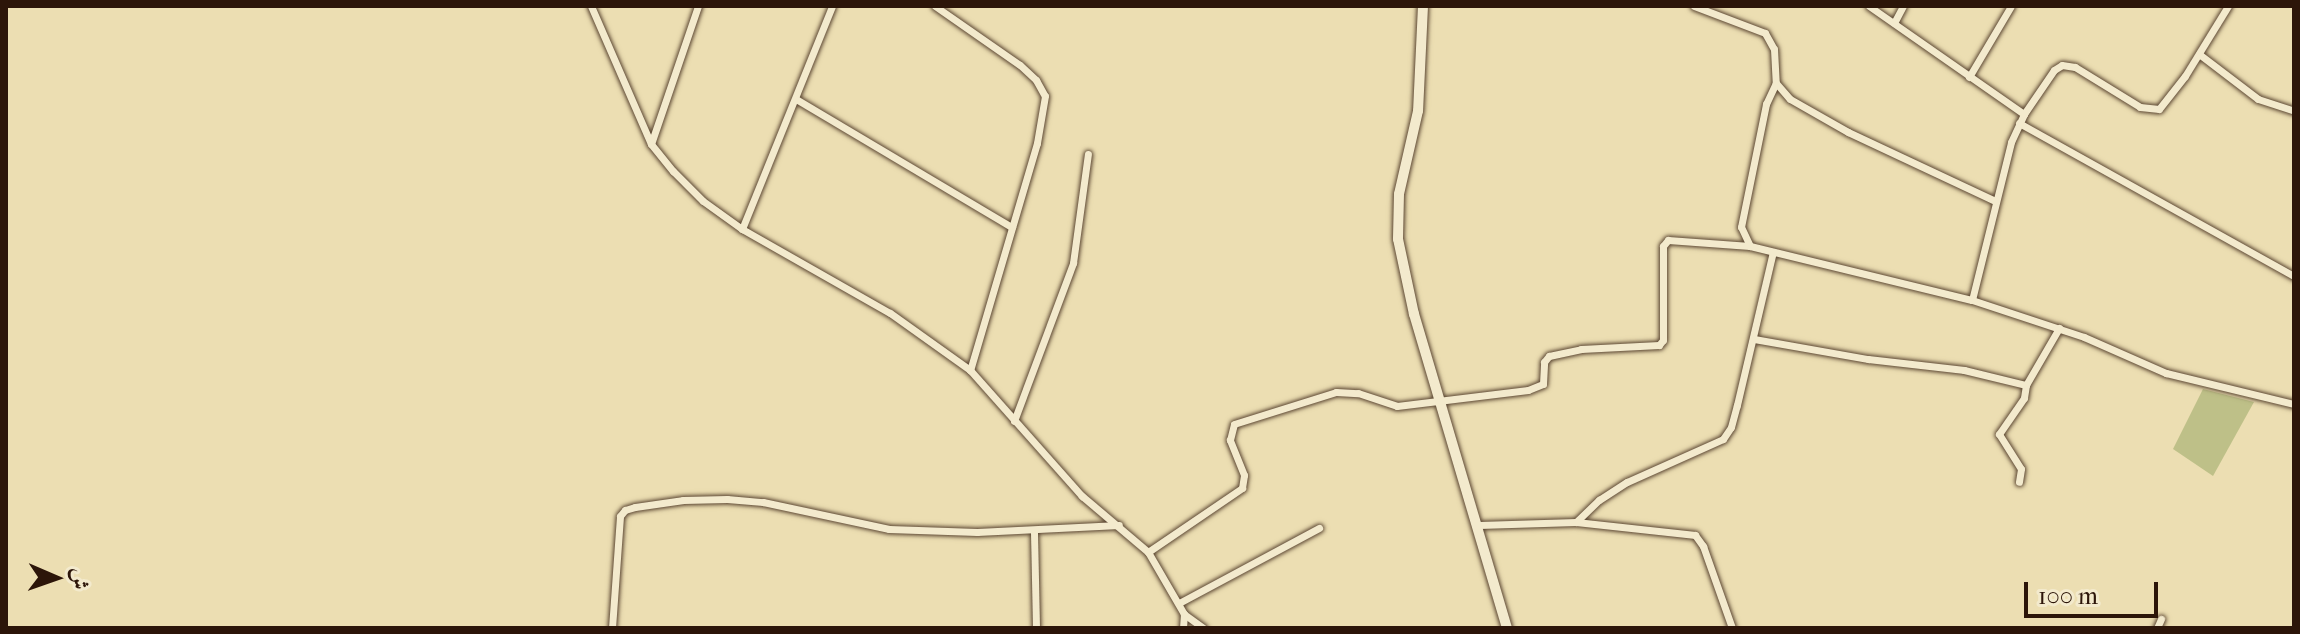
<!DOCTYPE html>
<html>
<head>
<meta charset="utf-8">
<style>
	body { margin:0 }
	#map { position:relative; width:2300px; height:634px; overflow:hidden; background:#ecdeb2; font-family:"IM FELL French Canon",Amiri,serif }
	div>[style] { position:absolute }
	.green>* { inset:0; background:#bec088 }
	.roads { filter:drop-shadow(0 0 2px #5c4733) drop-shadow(0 0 2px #5c4733) }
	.street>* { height:7px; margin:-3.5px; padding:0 3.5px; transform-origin:3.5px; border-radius:3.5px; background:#f3eacd }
	.secondary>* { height:10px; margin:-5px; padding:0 5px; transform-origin:5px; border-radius:5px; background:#f3eacd }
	span { translate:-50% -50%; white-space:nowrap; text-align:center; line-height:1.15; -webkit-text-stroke:8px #f3eacd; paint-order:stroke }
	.frame { position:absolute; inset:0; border:8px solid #2c1509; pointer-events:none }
	.north { position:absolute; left:16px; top:538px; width:80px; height:80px; -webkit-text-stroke:6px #f3eacd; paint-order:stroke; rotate:92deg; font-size:22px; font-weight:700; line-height:32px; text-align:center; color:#2c1509 }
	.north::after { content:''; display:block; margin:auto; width:28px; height:36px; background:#2c1509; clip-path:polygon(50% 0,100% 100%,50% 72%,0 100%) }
	.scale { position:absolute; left:2024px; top:582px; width:134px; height:36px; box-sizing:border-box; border:4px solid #2c1509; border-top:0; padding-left:10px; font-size:24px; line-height:28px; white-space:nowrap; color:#2c1509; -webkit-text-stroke:6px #f3eacd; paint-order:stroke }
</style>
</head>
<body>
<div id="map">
	<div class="green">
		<div style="clip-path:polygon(2203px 389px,2254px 402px,2213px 476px,2173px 449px)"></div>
	</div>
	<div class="roads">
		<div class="street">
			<div style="left:591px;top:6px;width:150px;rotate:66.5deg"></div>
			<div style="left:651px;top:144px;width:35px;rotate:51deg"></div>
			<div style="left:673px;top:171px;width:42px;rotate:45deg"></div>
			<div style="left:703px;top:201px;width:48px;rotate:35.7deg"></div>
			<div style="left:742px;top:229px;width:170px;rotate:29.6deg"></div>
			<div style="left:890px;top:313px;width:98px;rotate:35.5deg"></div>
			<div style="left:970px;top:370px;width:169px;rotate:48.4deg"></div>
			<div style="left:1082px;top:496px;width:87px;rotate:40.3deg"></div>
			<div style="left:935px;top:6px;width:103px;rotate:34.8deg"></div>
			<div style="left:1020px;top:65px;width:22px;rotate:43deg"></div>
			<div style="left:1036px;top:80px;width:18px;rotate:61deg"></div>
			<div style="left:1045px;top:96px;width:48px;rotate:99.7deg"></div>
			<div style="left:1037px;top:143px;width:237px;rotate:106.4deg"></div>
			<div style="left:1694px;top:6px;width:76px;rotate:20.8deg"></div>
			<div style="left:1765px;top:33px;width:18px;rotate:61deg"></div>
			<div style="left:1774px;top:49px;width:34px;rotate:87deg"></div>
			<div style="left:1776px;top:83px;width:21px;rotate:49deg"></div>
			<div style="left:1790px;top:99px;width:67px;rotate:29.6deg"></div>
			<div style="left:1848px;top:132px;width:162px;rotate:25.1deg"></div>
			<div style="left:1869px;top:6px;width:189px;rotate:34.9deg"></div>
			<div style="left:1894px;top:23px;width:19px;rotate:-62deg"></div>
			<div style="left:2199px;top:54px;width:74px;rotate:37.3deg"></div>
			<div style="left:2258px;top:99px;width:38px;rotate:18deg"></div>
			<div style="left:1969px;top:77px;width:82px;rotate:-59.4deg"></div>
			<div style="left:796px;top:99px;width:251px;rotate:30.7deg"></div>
			<div style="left:2019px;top:123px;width:315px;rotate:29.1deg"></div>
			<div style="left:651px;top:144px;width:146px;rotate:-71.2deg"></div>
			<div style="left:742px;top:229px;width:240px;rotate:-68deg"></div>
			<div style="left:1750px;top:246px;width:21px;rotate:-115deg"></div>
			<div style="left:1741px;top:227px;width:126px;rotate:-78.5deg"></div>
			<div style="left:1766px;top:104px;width:23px;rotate:-65deg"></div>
			<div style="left:1972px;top:300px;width:163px;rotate:-76.1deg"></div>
			<div style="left:2011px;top:142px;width:31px;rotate:-65deg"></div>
			<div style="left:2024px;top:114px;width:53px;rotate:-55.7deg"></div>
			<div style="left:2054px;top:70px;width:9px;rotate:-32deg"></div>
			<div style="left:2062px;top:65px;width:13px;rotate:9deg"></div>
			<div style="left:2075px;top:67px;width:76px;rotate:31.6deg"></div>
			<div style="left:2140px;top:107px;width:19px;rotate:6deg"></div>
			<div style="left:2159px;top:109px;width:42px;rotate:-51.8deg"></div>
			<div style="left:2185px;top:76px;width:82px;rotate:-58.4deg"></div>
			<div style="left:1754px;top:339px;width:116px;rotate:10deg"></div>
			<div style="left:1868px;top:359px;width:97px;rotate:6.5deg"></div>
			<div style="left:1964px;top:370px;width:64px;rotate:13.6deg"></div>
			<div style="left:2026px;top:385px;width:13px;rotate:99deg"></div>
			<div style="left:2024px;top:398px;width:44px;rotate:124.8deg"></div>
			<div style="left:1999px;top:434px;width:41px;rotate:57.8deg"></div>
			<div style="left:2021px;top:469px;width:13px;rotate:99deg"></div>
			<div style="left:2026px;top:385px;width:66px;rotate:-59.9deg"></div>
			<div style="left:1014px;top:421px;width:169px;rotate:-69.5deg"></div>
			<div style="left:1073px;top:263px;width:110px;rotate:-82.2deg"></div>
			<div style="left:1576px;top:522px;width:120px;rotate:6.2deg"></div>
			<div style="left:1695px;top:535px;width:14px;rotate:54deg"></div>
			<div style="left:1703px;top:546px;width:87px;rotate:70.5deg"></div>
			<div style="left:1479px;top:525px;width:97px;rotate:-1.8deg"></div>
			<div style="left:1576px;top:522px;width:32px;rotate:-44deg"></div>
			<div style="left:1599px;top:500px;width:33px;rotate:-33deg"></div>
			<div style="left:1627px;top:482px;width:105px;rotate:-24.1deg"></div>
			<div style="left:1723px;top:439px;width:14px;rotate:-56deg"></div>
			<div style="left:1731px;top:427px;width:23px;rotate:-75deg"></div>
			<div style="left:1737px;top:405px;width:157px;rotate:-76.8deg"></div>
			<div style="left:1034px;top:532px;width:96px;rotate:88.8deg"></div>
			<div style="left:1179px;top:603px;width:159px;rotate:-28.2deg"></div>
			<div style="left:1184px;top:614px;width:72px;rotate:-120.1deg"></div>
			<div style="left:1148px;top:552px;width:114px;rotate:-34.2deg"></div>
			<div style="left:1242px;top:488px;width:13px;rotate:-81deg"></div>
			<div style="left:1244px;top:475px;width:38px;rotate:-112deg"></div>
			<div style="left:1230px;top:440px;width:16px;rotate:-76deg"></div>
			<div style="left:1234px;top:424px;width:107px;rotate:-17.4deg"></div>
			<div style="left:1336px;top:392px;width:22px;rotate:3deg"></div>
			<div style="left:1358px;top:393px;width:41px;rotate:18.4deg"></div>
			<div style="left:1397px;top:406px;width:132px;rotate:-7deg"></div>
			<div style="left:1528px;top:390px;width:16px;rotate:-22deg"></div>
			<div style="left:1543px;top:384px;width:22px;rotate:-87deg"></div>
			<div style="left:1544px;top:362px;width:8px;rotate:-50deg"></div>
			<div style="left:1549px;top:356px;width:33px;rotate:-12deg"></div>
			<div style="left:1581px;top:349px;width:78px;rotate:-2.9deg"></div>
			<div style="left:1659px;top:345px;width:6px;rotate:-51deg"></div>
			<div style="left:1663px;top:340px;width:94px;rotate:-90deg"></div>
			<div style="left:1663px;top:246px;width:8px;rotate:-50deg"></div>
			<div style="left:1668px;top:240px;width:82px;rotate:4.2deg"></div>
			<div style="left:1750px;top:246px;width:228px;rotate:13.7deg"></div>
			<div style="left:1972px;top:300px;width:118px;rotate:18.3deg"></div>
			<div style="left:2084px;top:337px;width:90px;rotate:23.7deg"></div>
			<div style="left:2166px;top:373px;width:132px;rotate:13.6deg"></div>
			<div style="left:612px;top:628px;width:112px;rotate:-85.9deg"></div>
			<div style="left:620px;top:516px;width:8px;rotate:-50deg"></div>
			<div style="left:625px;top:510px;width:10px;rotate:-17deg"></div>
			<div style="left:635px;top:507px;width:49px;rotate:-8.3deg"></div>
			<div style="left:683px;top:500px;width:44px;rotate:-1.3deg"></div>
			<div style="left:727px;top:499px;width:36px;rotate:5deg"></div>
			<div style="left:763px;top:502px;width:129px;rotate:12.1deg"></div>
			<div style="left:889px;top:529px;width:88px;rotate:2deg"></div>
			<div style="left:977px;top:532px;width:142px;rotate:-2.8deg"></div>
			<div style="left:1183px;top:628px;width:14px;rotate:-86deg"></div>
			<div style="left:1184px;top:614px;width:24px;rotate:36deg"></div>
			<div style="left:2157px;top:628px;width:10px;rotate:-66deg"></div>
		</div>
		<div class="secondary">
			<div style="left:1423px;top:6px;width:105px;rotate:92.7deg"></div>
			<div style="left:1418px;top:111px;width:85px;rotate:102.9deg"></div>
			<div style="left:1399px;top:194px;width:45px;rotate:91.3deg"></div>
			<div style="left:1398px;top:239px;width:77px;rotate:78deg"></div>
			<div style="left:1414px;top:314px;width:327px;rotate:73.5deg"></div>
		</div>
	</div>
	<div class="frame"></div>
	<div class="north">ش</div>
	<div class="scale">100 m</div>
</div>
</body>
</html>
